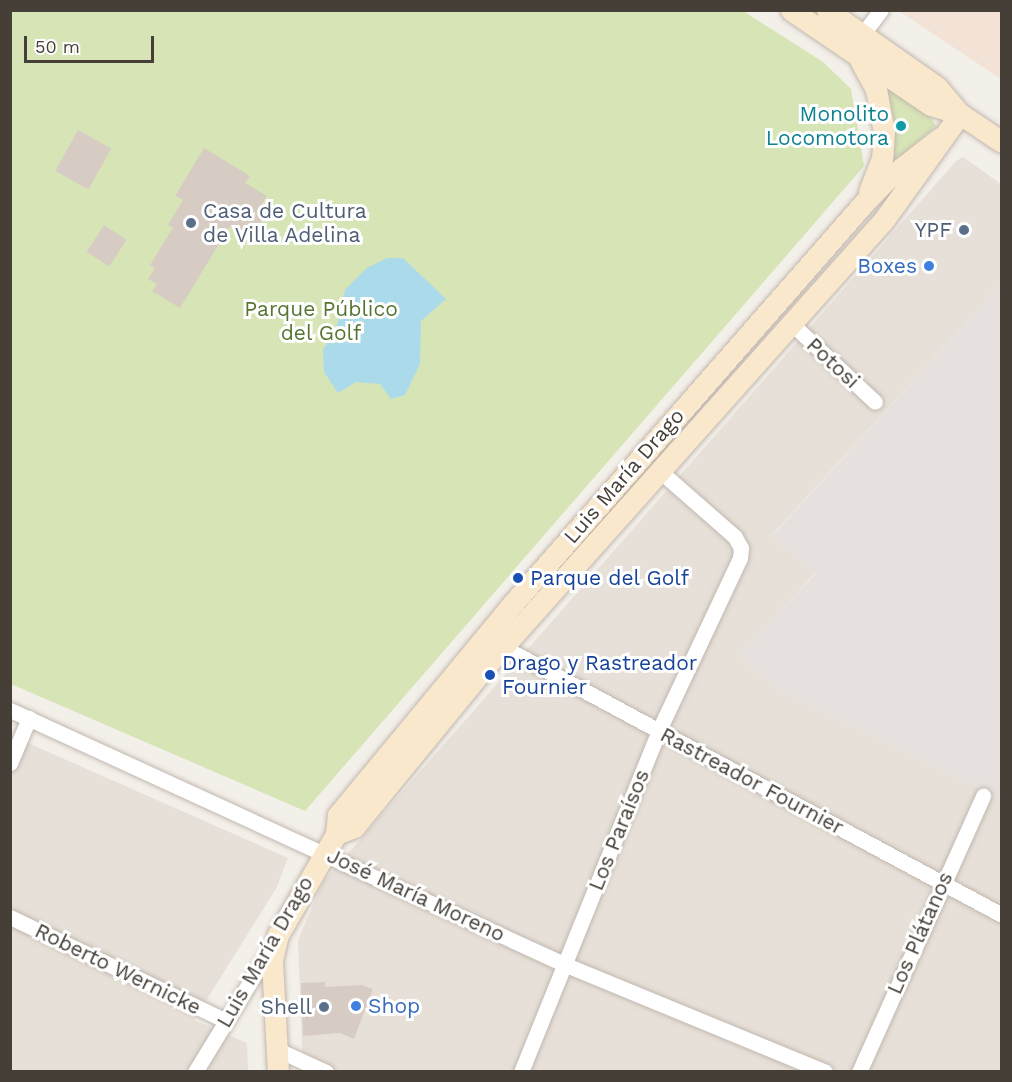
<!DOCTYPE html>
<html>
<head>
<meta charset="utf-8">
<style>
	body { margin:0 }
	#map { position:relative; width:1012px; height:1082px; overflow:hidden; background:#f3efe9; font-family:"Work Sans",sans-serif }
	div>[style] { position:absolute }
	.residential>* { inset:0; background:#e7e0d8 }
	.commercial>* { inset:0; background:#f3e2d6 }
	.industrial>* { inset:0; background:#e6e1de }
	.green>* { inset:0; background:#d7e4b6 }
	.water>* { inset:0; background:#abdbeb }
	.building>* { inset:0; background:#d7ccc3; transform-origin:0 0 }
	.roads { filter:drop-shadow(0 0 2px #c1b8b0) drop-shadow(0 0 2px #c1b8b0) }
	.street>* { height:15px; margin:-7.5px; padding:0 7.5px; transform-origin:7.5px; border-radius:7.5px; background:#fff }
	.secondary>* { height:21px; margin:-10.5px; padding:0 10.5px; transform-origin:10.5px; border-radius:10.5px; background:#fae8cc }
	.dots>* { width:16px; height:16px; translate:-50% -50%; box-sizing:border-box; border:3px solid #fff; border-radius:50% }
	span { translate:-50% -50%; white-space:nowrap; text-align:center; line-height:1.15; -webkit-text-stroke:6px #fff; paint-order:stroke }
	.culture-label { font-size:21px; color:#0d838f }
	.right { translate:-100% -50%; text-align:right }
	.service-label { font-size:21px; color:#4e5e75 }
	.left { translate:0 -50%; text-align:left }
	.shop-label { font-size:21px; color:#366cbe }
	.park-label { font-size:21px; color:#557430 }
	.street-label { font-size:21px; color:#463f38 }
	.transit-label { font-size:21px; color:#164399 }
	.frame { position:absolute; inset:0; border:12px solid #463f38; pointer-events:none }
	.scale { position:absolute; left:24px; top:36px; width:130px; height:27px; box-sizing:border-box; border:3px solid #463f38; border-top:0; padding-left:8px; font-size:18px; line-height:21px; white-space:nowrap; color:#463f38; -webkit-text-stroke:4px #fff; paint-order:stroke }
</style>
</head>
<body>
<div id="map">
	<div class="residential">
		<div style="clip-path:polygon(963px 157px,1001px 184px,1001px 285px,772px 535px,816px 572px,740px 656px,778px 688px,1001px 799px,1001px 1071px,303px 1071px,298px 940px,323px 882px,956px 161px)"></div>
		<div style="clip-path:polygon(10px 735px,288px 858px,277px 887px,194px 1020px,247px 1043px,248px 1071px,11px 1071px)"></div>
	</div>
	<div class="commercial">
		<div style="clip-path:polygon(899px 11px,1001px 11px,1001px 79px)"></div>
	</div>
	<div class="industrial">
		<div style="clip-path:polygon(1001px 285px,1001px 799px,778px 688px,739px 656px,816px 573px,772px 536px)"></div>
	</div>
	<div class="green">
		<div style="clip-path:polygon(11px 11px,743px 11px,823px 62px,851px 89px,864px 166px,305px 811px,11px 684px)"></div>
		<div style="clip-path:polygon(888px 89px,928px 113px,936px 126px,899px 158px,894px 158px,894px 135px,884px 94px)"></div>
	</div>
	<div class="water">
		<div style="clip-path:polygon(387px 258px,403px 258px,446px 299px,421px 321px,420px 364px,405px 395px,391px 399px,380px 384px,356px 382px,338px 393px,324px 372px,323px 349px,335px 334px,345px 290px,367px 268px)"></div>
	</div>
	<div class="building">
		<div style="left:78px;top:130px;width:38px;height:47px;rotate:29deg"></div>
		<div style="clip-path:polygon(204px 148px,250px 176px,245px 183px,267px 196px,258px 210px,265px 215px,258px 226px,251px 222px,244px 235px,230px 226px,180px 308px,152px 291px,157px 284px,148px 279px,155px 268px,150px 265px,173px 228px,168px 225px,183px 200px,175px 196px)"></div>
		<div style="left:104px;top:225px;width:27px;height:32px;rotate:33deg"></div>
		<div style="clip-path:polygon(325px 982px,325px 987px,362px 985px,373px 989px,354px 1039px,340px 1033px,303px 1036px,301px 983px)"></div>
	</div>
	<div class="roads">
		<div class="street">
			<div style="left:862px;top:35px;width:31px;rotate:-53deg"></div>
			<div style="left:791px;top:323px;width:115px;rotate:43.2deg"></div>
			<div style="left:503px;top:647px;width:566px;rotate:28.24deg"></div>
			<div style="left:10px;top:710px;width:612px;rotate:24.64deg"></div>
			<div style="left:566px;top:965px;width:280px;rotate:22.4deg"></div>
			<div style="left:10px;top:763px;width:49px;rotate:-67.1deg"></div>
			<div style="left:10px;top:917px;width:240px;rotate:25.7deg"></div>
			<div style="left:278px;top:1050px;width:53px;rotate:24.6deg"></div>
			<div style="left:195px;top:1072px;width:148px;rotate:-58.6deg"></div>
			<div style="left:521px;top:1072px;width:369px;rotate:-68deg"></div>
			<div style="left:659px;top:730px;width:190px;rotate:-64.8deg"></div>
			<div style="left:740px;top:558px;width:10px;rotate:-84deg"></div>
			<div style="left:741px;top:548px;width:13px;rotate:-119deg"></div>
			<div style="left:735px;top:537px;width:98px;rotate:-138.7deg"></div>
			<div style="left:859px;top:1072px;width:303px;rotate:-65.8deg"></div>
		</div>
		<div class="secondary">
			<div style="left:791px;top:10px;width:169px;rotate:34.2deg"></div>
			<div style="left:931px;top:105px;width:30px;rotate:17deg"></div>
			<div style="left:827px;top:10px;width:134px;rotate:35deg"></div>
			<div style="left:937px;top:87px;width:35px;rotate:50deg"></div>
			<div style="left:960px;top:114px;width:50px;rotate:33.7deg"></div>
			<div style="left:861px;top:62px;width:31px;rotate:61deg"></div>
			<div style="left:876px;top:89px;width:44px;rotate:79.5deg"></div>
			<div style="left:884px;top:132px;width:26px;rotate:94deg"></div>
			<div style="left:882px;top:158px;width:36px;rotate:111deg"></div>
			<div style="left:336px;top:834px;width:19px;rotate:-21deg"></div>
			<div style="left:354px;top:827px;width:205px;rotate:-50.7deg"></div>
			<div style="left:484px;top:668px;width:599px;rotate:-48.25deg"></div>
			<div style="left:883px;top:221px;width:132px;rotate:-54.3deg"></div>
			<div style="left:278px;top:1072px;width:112px;rotate:-93.1deg"></div>
			<div style="left:272px;top:960px;width:26px;rotate:-77deg"></div>
			<div style="left:278px;top:935px;width:116px;rotate:-60.1deg"></div>
			<div style="left:336px;top:834px;width:19px;rotate:-84deg"></div>
			<div style="left:338px;top:815px;width:270px;rotate:-50.4deg"></div>
			<div style="left:510px;top:607px;width:536px;rotate:-48.78deg"></div>
			<div style="left:863px;top:204px;width:33px;rotate:-46deg"></div>
			<div style="left:886px;top:180px;width:68px;rotate:-37.9deg"></div>
		</div>
	</div>
	<div class="dots">
		<div style="left:901px;top:126px;background:#0f9aa8"></div>
		<div style="left:191px;top:223px;background:#5c6f8a"></div>
		<div style="left:964px;top:230px;background:#5c6f8a"></div>
		<div style="left:929px;top:266px;background:#3f7fe0"></div>
		<div style="left:518px;top:578px;background:#1a4fb4"></div>
		<div style="left:490px;top:675px;background:#1a4fb4"></div>
		<div style="left:356px;top:1006px;background:#3f7fe0"></div>
		<div style="left:324px;top:1007px;background:#5c6f8a"></div>
	</div>
	<div class="culture-label">
		<span class="right" style="left:889px;top:126px">Monolito<br>Locomotora</span>
	</div>
	<div class="service-label">
		<span class="left" style="left:203px;top:223px">Casa de Cultura<br>de Villa Adelina</span>
		<span class="right" style="left:952px;top:230px">YPF</span>
		<span class="right" style="left:312px;top:1007px">Shell</span>
	</div>
	<div class="shop-label">
		<span class="right" style="left:917px;top:266px">Boxes</span>
		<span class="left" style="left:368px;top:1006px">Shop</span>
	</div>
	<div class="park-label">
		<span style="left:321px;top:321px">Parque Público<br>del Golf</span>
	</div>
	<div class="street-label">
		<span style="left:833px;top:363px;rotate:43deg">Potosi</span>
		<span style="left:624px;top:476px;rotate:-49deg">Luis María Drago</span>
		<span style="left:752px;top:781px;rotate:28deg">Rastreador Fournier</span>
		<span style="left:619px;top:830px;rotate:-68deg">Los Paraísos</span>
		<span style="left:416px;top:895px;rotate:25deg">José María Moreno</span>
		<span style="left:920px;top:933px;rotate:-66deg">Los Plátanos</span>
		<span style="left:265px;top:952px;rotate:-60deg">Luis María Drago</span>
		<span style="left:118px;top:969px;rotate:26deg">Roberto Wernicke</span>
	</div>
	<div class="transit-label">
		<span class="left" style="left:530px;top:578px">Parque del Golf</span>
		<span class="left" style="left:502px;top:675px">Drago y Rastreador<br>Fournier</span>
	</div>
	<div class="frame"></div>
	<div class="scale">50 m</div>
</div>
</body>
</html>
